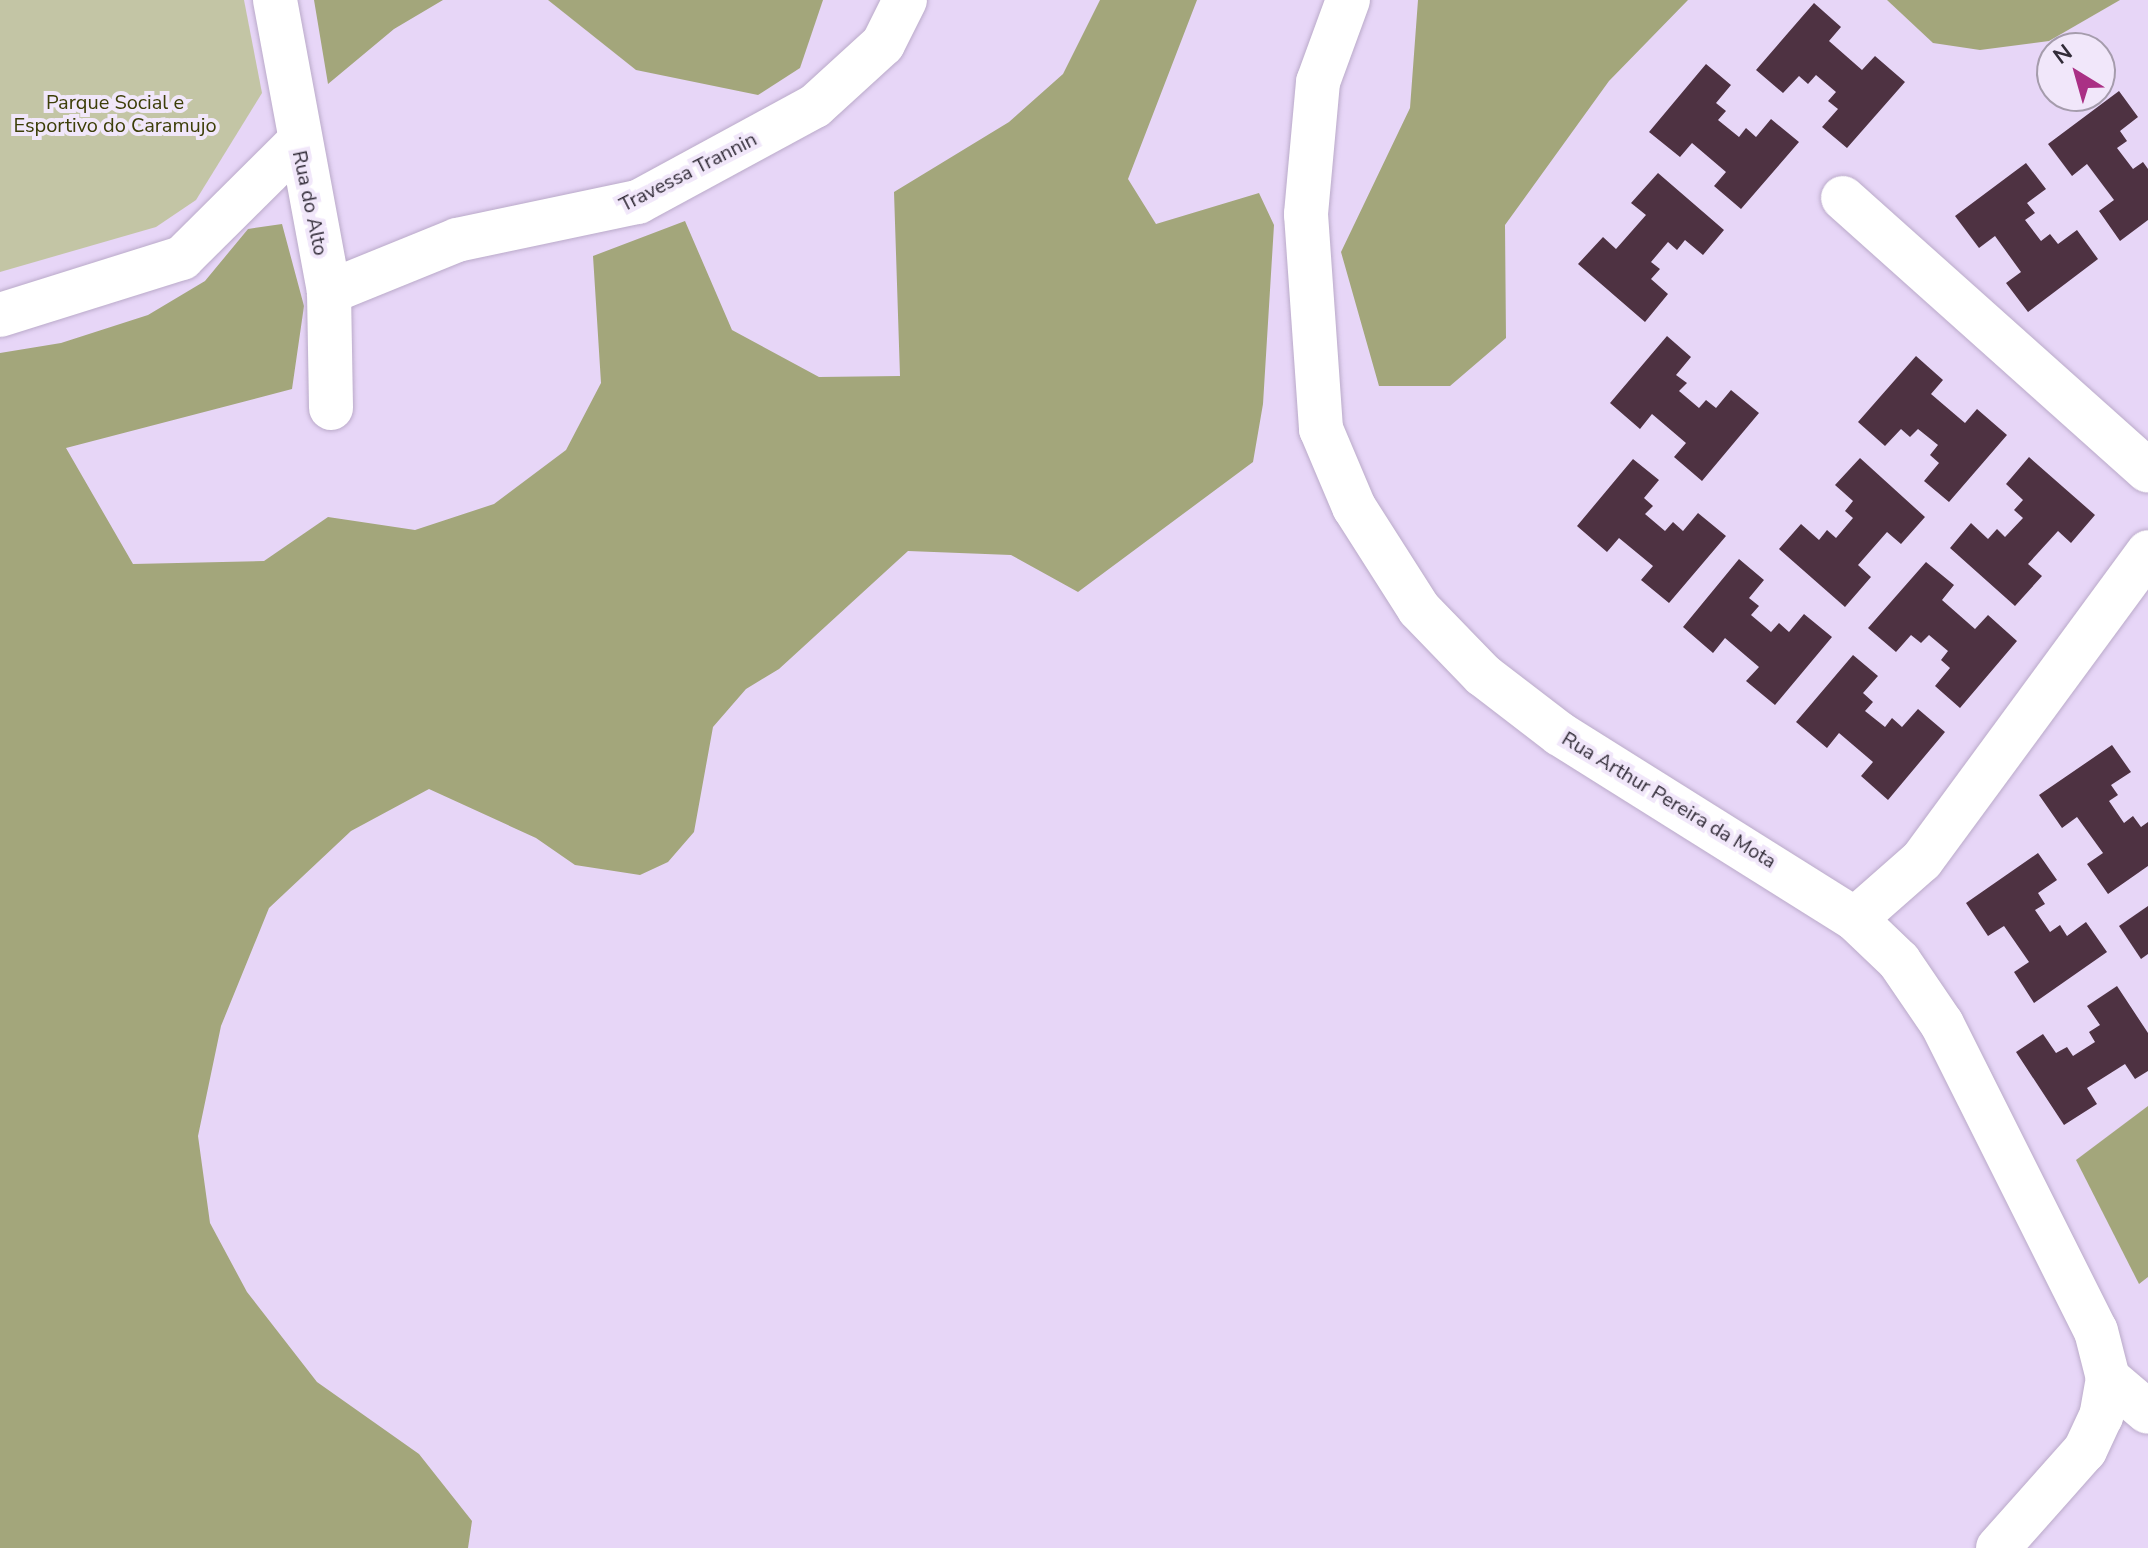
<!DOCTYPE html>
<html>
<head>
<meta charset="utf-8">
<style>
	body { margin:0 }
	#map { position:relative; width:2148px; height:1548px; overflow:hidden; background:#e7d6f7; font-family:"Nunito Sans",sans-serif }
	div>[style] { position:absolute }
	.green>* { inset:0; background:#c3c5a5 }
	.forest>* { inset:0; background:#a3a67b }
	.building>* { inset:0; background:#4e3242 }
	.roads { filter:drop-shadow(0 0 2px #baaac9) drop-shadow(0 0 2px #baaac9) }
	.minor>* { height:44px; margin:-22px; padding:0 22px; transform-origin:22px; border-radius:22px; background:#fff }
	span { translate:-50% -50%; white-space:nowrap; text-align:center; line-height:1.15; -webkit-text-stroke:8px #f1e7fa; paint-order:stroke }
	.park-label { font-size:20px; color:#3d3e08 }
	.street-label { font-size:20px; color:#322c38 }
	.north { position:absolute; left:2036px; top:32px; width:80px; height:80px; box-sizing:border-box; background:#f1e7fa; border:2px solid #a59cac; border-radius:50%; rotate:323deg; font-size:22px; font-weight:700; line-height:32px; text-align:center; color:#322c38 }
	.north::after { content:''; display:block; margin:auto; width:28px; height:36px; background:#aa3085; clip-path:polygon(50% 0,100% 100%,50% 72%,0 100%) }
</style>
</head>
<body>
<div id="map">
	<div class="green">
		<div style="clip-path:polygon(0 0,244px 0,262px 93px,196px 200px,156px 227px,0 272px)"></div>
	</div>
	<div class="forest">
		<div style="clip-path:polygon(314px 0,443px 0,394px 29px,328px 84px)"></div>
		<div style="clip-path:polygon(548px 0,823px 0,800px 68px,758px 95px,636px 70px)"></div>
		<div style="clip-path:polygon(1100px 0,1197px 0,1128px 179px,1156px 224px,1259px 193px,1274px 225px,1263px 404px,1253px 462px,1078px 592px,1011px 555px,908px 551px,779px 669px,746px 689px,713px 727px,694px 832px,668px 862px,640px 875px,575px 865px,536px 838px,429px 789px,351px 831px,269px 908px,221px 1026px,198px 1136px,210px 1223px,247px 1292px,317px 1382px,419px 1454px,472px 1521px,468px 1548px,0 1548px,0 353px,61px 343px,148px 315px,205px 281px,248px 229px,282px 224px,304px 306px,292px 389px,66px 448px,133px 564px,264px 561px,328px 517px,415px 530px,494px 504px,566px 450px,601px 383px,593px 256px,685px 221px,732px 330px,819px 377px,900px 376px,894px 192px,1009px 122px,1063px 74px)"></div>
		<div style="clip-path:polygon(1418px 0,1688px 0,1609px 81px,1505px 225px,1506px 338px,1450px 386px,1379px 386px,1341px 252px,1410px 108px)"></div>
		<div style="clip-path:polygon(1887px 0,2120px 0,2049px 41px,1980px 50px,1933px 43px)"></div>
		<div style="clip-path:polygon(2148px 1106px,2148px 1277px,2139px 1284px,2076px 1160px)"></div>
	</div>
	<div class="building">
		<div style="clip-path:polygon(1814px 3px,1841px 27px,1829px 41px,1862px 70px,1875px 56px,1905px 82px,1847px 148px,1822px 127px,1838px 109px,1828px 101px,1836px 92px,1816px 75px,1808px 84px,1799px 76px,1783px 93px,1756px 70px)"></div>
		<div style="clip-path:polygon(1706px 64px,1731px 85px,1716px 103px,1726px 111px,1718px 120px,1739px 137px,1746px 128px,1756px 137px,1771px 119px,1799px 142px,1741px 209px,1714px 186px,1726px 172px,1692px 143px,1680px 157px,1649px 132px)"></div>
		<div style="clip-path:polygon(2119px 91px,2138px 117px,2120px 131px,2127px 141px,2117px 148px,2133px 169px,2143px 162px,2148px 169px,2148px 220px,2120px 241px,2099px 211px,2114px 200px,2087px 164px,2072px 176px,2048px 144px)"></div>
		<div style="clip-path:polygon(2026px 163px,2046px 189px,2027px 203px,2035px 213px,2025px 220px,2041px 241px,2050px 234px,2058px 244px,2077px 230px,2098px 259px,2028px 312px,2006px 283px,2021px 272px,1995px 236px,1979px 248px,1955px 216px)"></div>
		<div style="clip-path:polygon(1658px 173px,1724px 230px,1703px 255px,1685px 240px,1677px 250px,1668px 242px,1651px 262px,1660px 269px,1651px 279px,1668px 294px,1645px 322px,1578px 264px,1603px 237px,1616px 249px,1646px 215px,1631px 203px)"></div>
		<div style="clip-path:polygon(1667px 336px,1691px 357px,1676px 375px,1687px 383px,1679px 391px,1699px 408px,1706px 400px,1716px 408px,1731px 390px,1759px 413px,1702px 481px,1674px 457px,1686px 443px,1652px 414px,1640px 429px,1610px 403px)"></div>
		<div style="clip-path:polygon(1916px 356px,1943px 380px,1931px 394px,1965px 423px,1977px 409px,2007px 435px,1949px 502px,1924px 481px,1939px 463px,1930px 455px,1938px 445px,1918px 429px,1910px 437px,1901px 429px,1885px 446px,1858px 422px)"></div>
		<div style="clip-path:polygon(2029px 457px,2095px 515px,2071px 543px,2058px 531px,2028px 564px,2042px 576px,2015px 606px,1950px 548px,1971px 523px,1988px 539px,1997px 529px,2005px 537px,2023px 518px,2014px 510px,2023px 500px,2006px 484px)"></div>
		<div style="clip-path:polygon(1860px 458px,1925px 517px,1901px 544px,1887px 532px,1858px 565px,1871px 577px,1845px 607px,1779px 549px,1801px 524px,1819px 540px,1827px 530px,1836px 538px,1853px 518px,1845px 511px,1853px 501px,1835px 485px)"></div>
		<div style="clip-path:polygon(1633px 459px,1659px 480px,1644px 498px,1653px 506px,1645px 514px,1665px 531px,1673px 522px,1683px 531px,1698px 513px,1726px 536px,1669px 603px,1641px 580px,1653px 566px,1619px 538px,1607px 552px,1577px 526px)"></div>
		<div style="clip-path:polygon(1739px 559px,1764px 580px,1749px 598px,1759px 606px,1751px 615px,1771px 632px,1779px 623px,1789px 632px,1804px 614px,1832px 637px,1775px 705px,1746px 681px,1759px 667px,1725px 638px,1713px 653px,1683px 627px)"></div>
		<div style="clip-path:polygon(1926px 562px,1954px 585px,1942px 600px,1975px 629px,1988px 615px,2017px 641px,1960px 708px,1935px 686px,1950px 668px,1941px 660px,1948px 651px,1929px 635px,1921px 643px,1911px 635px,1896px 652px,1868px 628px)"></div>
		<div style="clip-path:polygon(1853px 655px,1878px 676px,1863px 693px,1873px 702px,1865px 711px,1885px 727px,1892px 718px,1902px 727px,1918px 709px,1945px 732px,1888px 800px,1861px 776px,1873px 762px,1839px 733px,1827px 748px,1796px 722px)"></div>
		<div style="clip-path:polygon(2112px 745px,2131px 772px,2111px 785px,2118px 795px,2109px 801px,2124px 823px,2133px 816px,2141px 827px,2148px 822px,2148px 866px,2108px 894px,2087px 864px,2103px 853px,2077px 817px,2062px 828px,2039px 795px)"></div>
		<div style="clip-path:polygon(2038px 853px,2057px 880px,2038px 893px,2045px 904px,2035px 910px,2050px 932px,2060px 925px,2067px 936px,2086px 922px,2107px 952px,2034px 1003px,2014px 972px,2029px 962px,2004px 926px,1988px 936px,1966px 903px)"></div>
		<div style="clip-path:polygon(2148px 906px,2148px 954px,2141px 959px,2119px 926px)"></div>
		<div style="clip-path:polygon(2117px 986px,2148px 1033px,2148px 1071px,2135px 1079px,2125px 1064px,2087px 1088px,2097px 1104px,2064px 1125px,2016px 1052px,2043px 1034px,2056px 1053px,2067px 1047px,2073px 1056px,2095px 1042px,2089px 1032px,2100px 1025px,2087px 1006px)"></div>
	</div>
	<div class="roads">
		<div class="minor">
			<div style="left:275px;top:0;width:297px;rotate:79.5deg"></div>
			<div style="left:329px;top:292px;width:116px;rotate:89deg"></div>
			<div style="left:1348px;top:0;width:87px;rotate:110.1deg"></div>
			<div style="left:1318px;top:82px;width:133px;rotate:95.2deg"></div>
			<div style="left:1306px;top:214px;width:216px;rotate:86deg"></div>
			<div style="left:1321px;top:429px;width:85px;rotate:67.1deg"></div>
			<div style="left:1354px;top:507px;width:121px;rotate:57.5deg"></div>
			<div style="left:1419px;top:609px;width:92px;rotate:45.9deg"></div>
			<div style="left:1483px;top:675px;width:97px;rotate:37.5deg"></div>
			<div style="left:1560px;top:734px;width:348px;rotate:32.1deg"></div>
			<div style="left:1855px;top:919px;width:61px;rotate:43.7deg"></div>
			<div style="left:1899px;top:961px;width:76px;rotate:55.7deg"></div>
			<div style="left:1942px;top:1024px;width:343px;rotate:63.4deg"></div>
			<div style="left:2096px;top:1331px;width:49px;rotate:75.7deg"></div>
			<div style="left:2108px;top:1378px;width:39px;rotate:100deg"></div>
			<div style="left:2101px;top:1416px;width:38px;rotate:115deg"></div>
			<div style="left:2085px;top:1450px;width:131px;rotate:131.6deg"></div>
			<div style="left:1843px;top:198px;width:409px;rotate:41.8deg"></div>
			<div style="left:329px;top:292px;width:138px;rotate:-22.1deg"></div>
			<div style="left:457px;top:240px;width:185px;rotate:-11.9deg"></div>
			<div style="left:638px;top:202px;width:201px;rotate:-28.5deg"></div>
			<div style="left:815px;top:106px;width:92px;rotate:-42.4deg"></div>
			<div style="left:883px;top:44px;width:49px;rotate:-63.4deg"></div>
			<div style="left:0;top:315px;width:191px;rotate:-17.4deg"></div>
			<div style="left:182px;top:258px;width:163px;rotate:-44.8deg"></div>
			<div style="left:1855px;top:919px;width:89px;rotate:-41.4deg"></div>
			<div style="left:1922px;top:860px;width:382px;rotate:-53.7deg"></div>
			<div style="left:2108px;top:1378px;width:52px;rotate:40.4deg"></div>
		</div>
	</div>
	<div class="park-label">
		<span style="left:115px;top:114px">Parque Social e<br>Esportivo do Caramujo</span>
	</div>
	<div class="street-label">
		<span style="left:688px;top:172px;rotate:-27deg">Travessa Trannin</span>
		<span style="left:310px;top:203px;rotate:78deg">Rua do Alto</span>
		<span style="left:1669px;top:800px;rotate:31deg">Rua Arthur Pereira da Mota</span>
	</div>
	<div class="north">N</div>
</div>
</body>
</html>
